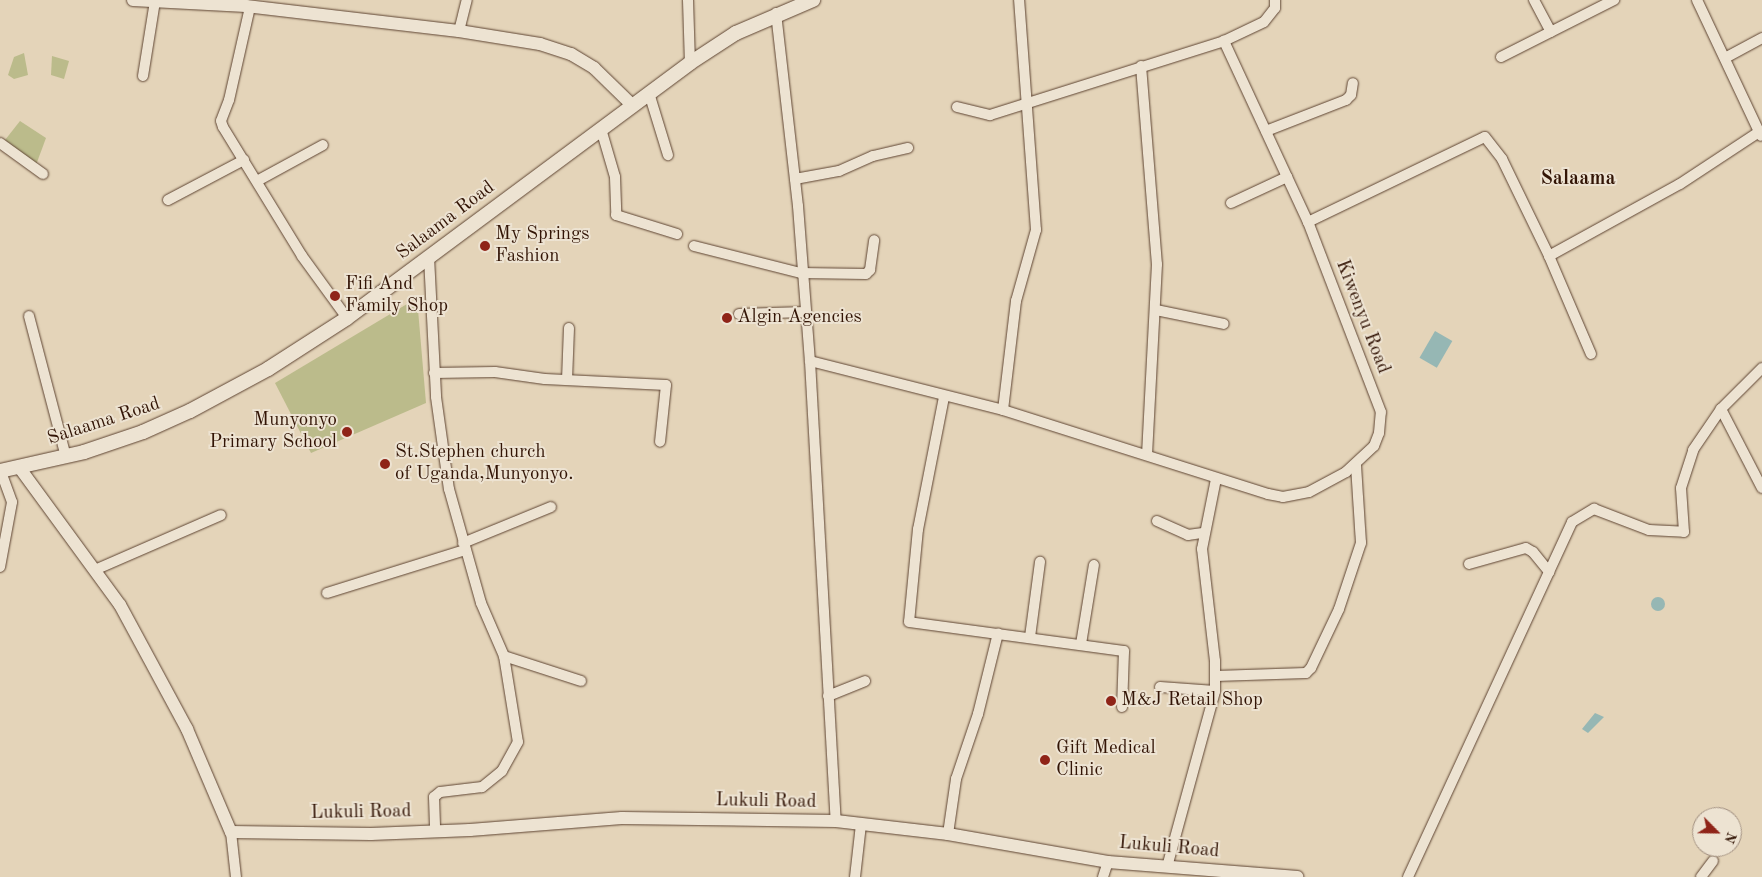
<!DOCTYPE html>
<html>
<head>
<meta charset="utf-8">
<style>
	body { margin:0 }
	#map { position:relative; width:1762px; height:877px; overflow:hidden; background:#e4d4b9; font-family:"Old Standard TT",serif }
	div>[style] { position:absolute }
	.green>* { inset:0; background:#bbbb8b }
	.water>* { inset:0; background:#96b7b4; transform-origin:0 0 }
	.round { border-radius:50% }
	.roads { filter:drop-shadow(0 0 1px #5e4432) drop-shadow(0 0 1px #5e4432) }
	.minor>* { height:10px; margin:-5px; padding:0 5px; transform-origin:5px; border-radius:5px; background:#ede3d2 }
	.tertiary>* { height:12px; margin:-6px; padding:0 6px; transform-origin:6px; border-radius:6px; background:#ede3d2 }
	.secondary>* { height:14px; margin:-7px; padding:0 7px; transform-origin:7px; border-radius:7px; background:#ede3d2 }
	.dots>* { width:14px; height:14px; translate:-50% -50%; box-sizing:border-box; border:2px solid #ede3d2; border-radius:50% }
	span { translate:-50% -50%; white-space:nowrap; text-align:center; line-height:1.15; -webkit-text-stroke:4px #ede3d2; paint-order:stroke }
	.street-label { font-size:19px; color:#321405 }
	.poi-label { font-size:19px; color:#321405 }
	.left { translate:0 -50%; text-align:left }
	.right { translate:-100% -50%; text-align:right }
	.neighbourhood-label { font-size:20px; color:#321405; font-weight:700 }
	.north { position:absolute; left:1692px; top:807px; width:50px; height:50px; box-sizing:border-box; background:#ede3d2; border:1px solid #a29080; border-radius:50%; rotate:113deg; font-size:14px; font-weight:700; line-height:20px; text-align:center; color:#321405 }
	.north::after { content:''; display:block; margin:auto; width:18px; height:22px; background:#8f2418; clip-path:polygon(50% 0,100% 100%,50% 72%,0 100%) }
</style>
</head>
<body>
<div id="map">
	<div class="green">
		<div style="clip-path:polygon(24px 53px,28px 75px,14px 79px,8px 75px,14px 57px)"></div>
		<div style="clip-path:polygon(52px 56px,69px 61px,64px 79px,51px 75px)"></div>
		<div style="clip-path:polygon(20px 121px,46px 138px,36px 165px,5px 140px)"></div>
		<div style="clip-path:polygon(417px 298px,426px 403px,311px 453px,275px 383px)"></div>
	</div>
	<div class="water">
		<div style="left:1435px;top:331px;width:20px;height:31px;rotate:30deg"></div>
		<div class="round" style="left:1651px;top:597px;width:14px;height:14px"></div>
		<div style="clip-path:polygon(1595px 713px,1604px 717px,1588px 733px,1582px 729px)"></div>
	</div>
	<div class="roads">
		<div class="minor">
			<div style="left:688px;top:0;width:63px;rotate:88.2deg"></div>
			<div style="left:1534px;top:0;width:36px;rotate:62deg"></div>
			<div style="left:1697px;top:0;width:150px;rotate:64.8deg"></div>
			<div style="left:250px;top:7px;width:95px;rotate:102.7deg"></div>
			<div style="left:229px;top:100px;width:22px;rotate:111deg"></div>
			<div style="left:221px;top:121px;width:6px;rotate:72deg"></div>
			<div style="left:223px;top:127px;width:151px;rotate:58.5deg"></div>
			<div style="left:302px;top:256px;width:77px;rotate:54deg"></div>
			<div style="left:776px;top:13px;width:194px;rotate:83.5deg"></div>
			<div style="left:798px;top:206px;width:155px;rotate:85.6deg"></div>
			<div style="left:810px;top:361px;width:461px;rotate:86.8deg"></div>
			<div style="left:459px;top:31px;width:32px;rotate:-76deg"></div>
			<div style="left:1501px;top:57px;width:127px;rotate:-26.8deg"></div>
			<div style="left:1725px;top:58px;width:42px;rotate:-28.4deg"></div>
			<div style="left:1141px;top:66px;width:199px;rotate:85.4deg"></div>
			<div style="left:1157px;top:264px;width:190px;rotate:93deg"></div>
			<div style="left:143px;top:76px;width:76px;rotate:-80.9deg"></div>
			<div style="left:649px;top:93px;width:65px;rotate:73deg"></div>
			<div style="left:957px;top:107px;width:34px;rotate:14deg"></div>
			<div style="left:990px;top:115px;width:245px;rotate:-17.5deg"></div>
			<div style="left:1224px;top:41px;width:44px;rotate:-25.4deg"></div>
			<div style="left:1264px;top:22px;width:18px;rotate:-52deg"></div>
			<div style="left:1275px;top:8px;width:8px;rotate:-90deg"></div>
			<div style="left:601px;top:129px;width:50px;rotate:73.7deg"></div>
			<div style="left:615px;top:177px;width:38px;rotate:88deg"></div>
			<div style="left:616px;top:215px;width:64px;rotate:17.3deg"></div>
			<div style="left:1266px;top:131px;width:86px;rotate:-21.2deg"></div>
			<div style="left:1346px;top:100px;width:7px;rotate:-45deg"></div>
			<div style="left:1351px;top:95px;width:12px;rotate:-81deg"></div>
			<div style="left:0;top:143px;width:53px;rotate:35.8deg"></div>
			<div style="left:795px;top:179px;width:45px;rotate:-10.3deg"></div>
			<div style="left:839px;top:171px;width:37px;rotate:-24deg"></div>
			<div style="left:873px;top:156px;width:36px;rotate:-13deg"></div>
			<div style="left:257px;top:181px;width:75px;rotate:-28.6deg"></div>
			<div style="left:168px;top:200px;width:86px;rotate:-27.8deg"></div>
			<div style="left:1231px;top:203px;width:62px;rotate:-24.9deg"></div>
			<div style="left:1308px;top:222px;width:196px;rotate:-25.7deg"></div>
			<div style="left:1485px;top:137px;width:28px;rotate:52deg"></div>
			<div style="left:1502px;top:159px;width:108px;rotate:64.1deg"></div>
			<div style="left:694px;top:246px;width:110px;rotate:14.2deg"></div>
			<div style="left:801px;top:273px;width:65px;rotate:0.9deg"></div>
			<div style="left:866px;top:274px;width:6px;rotate:-45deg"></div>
			<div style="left:870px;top:270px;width:30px;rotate:-82deg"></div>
			<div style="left:429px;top:257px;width:140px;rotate:87.1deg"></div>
			<div style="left:436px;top:397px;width:93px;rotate:82deg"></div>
			<div style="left:449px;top:489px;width:118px;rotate:74.3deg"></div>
			<div style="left:481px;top:603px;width:58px;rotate:66.5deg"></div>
			<div style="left:504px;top:656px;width:87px;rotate:80.8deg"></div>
			<div style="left:518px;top:742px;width:33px;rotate:119deg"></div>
			<div style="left:502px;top:771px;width:26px;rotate:141deg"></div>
			<div style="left:482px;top:787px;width:42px;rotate:173.2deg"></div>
			<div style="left:440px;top:792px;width:8px;rotate:140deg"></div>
			<div style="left:434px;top:797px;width:33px;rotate:88deg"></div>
			<div style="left:1156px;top:310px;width:69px;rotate:11.6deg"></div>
			<div style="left:739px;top:314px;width:66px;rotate:-1.7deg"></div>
			<div style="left:29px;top:316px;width:146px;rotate:75.3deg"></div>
			<div style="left:1591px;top:354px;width:107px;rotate:-113.2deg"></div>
			<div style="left:1549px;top:256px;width:149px;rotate:-28.8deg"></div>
			<div style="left:1680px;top:184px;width:95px;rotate:-33.4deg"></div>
			<div style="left:810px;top:361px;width:199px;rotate:14.2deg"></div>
			<div style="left:1003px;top:410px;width:278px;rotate:17.6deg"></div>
			<div style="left:1268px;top:494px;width:15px;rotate:11deg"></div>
			<div style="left:1283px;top:497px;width:26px;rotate:-11deg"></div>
			<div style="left:1309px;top:492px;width:42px;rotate:-28.4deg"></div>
			<div style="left:1346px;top:472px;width:38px;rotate:-43deg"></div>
			<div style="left:1374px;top:446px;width:14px;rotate:-69deg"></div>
			<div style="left:1379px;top:433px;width:21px;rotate:-85deg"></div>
			<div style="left:1381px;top:412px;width:204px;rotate:-111deg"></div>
			<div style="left:1308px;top:222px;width:200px;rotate:-114.9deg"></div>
			<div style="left:434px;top:373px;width:61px;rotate:-0.9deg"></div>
			<div style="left:495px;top:372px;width:50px;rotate:8deg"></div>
			<div style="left:545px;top:379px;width:121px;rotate:2.8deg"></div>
			<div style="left:666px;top:385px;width:57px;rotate:96deg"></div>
			<div style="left:567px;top:380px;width:52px;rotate:-87.8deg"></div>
			<div style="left:944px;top:397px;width:135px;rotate:101.1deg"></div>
			<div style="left:918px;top:529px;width:93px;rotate:95.5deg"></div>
			<div style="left:909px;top:622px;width:217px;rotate:7.7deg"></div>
			<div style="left:1124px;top:651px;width:56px;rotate:92deg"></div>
			<div style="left:1721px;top:409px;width:89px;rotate:62.6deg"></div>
			<div style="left:1003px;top:410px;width:110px;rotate:-83.2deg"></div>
			<div style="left:1016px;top:301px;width:74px;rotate:-74.3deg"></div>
			<div style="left:1036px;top:230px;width:231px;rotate:-94.2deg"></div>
			<div style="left:1157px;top:521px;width:34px;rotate:24deg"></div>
			<div style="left:1188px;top:535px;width:15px;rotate:-8deg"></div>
			<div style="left:463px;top:543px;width:95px;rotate:-22.2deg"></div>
			<div style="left:1469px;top:564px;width:59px;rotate:-15.7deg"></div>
			<div style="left:1526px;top:548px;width:8px;rotate:30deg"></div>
			<div style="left:1533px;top:552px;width:26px;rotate:51deg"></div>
			<div style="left:0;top:567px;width:66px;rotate:-79.5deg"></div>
			<div style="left:12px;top:502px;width:33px;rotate:-110deg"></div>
			<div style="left:97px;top:569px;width:135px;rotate:-23.5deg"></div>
			<div style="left:327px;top:593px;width:145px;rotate:-17.3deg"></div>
			<div style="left:1030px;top:637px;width:76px;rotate:-82.4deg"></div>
			<div style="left:1081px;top:644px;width:80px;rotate:-80.7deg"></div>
			<div style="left:504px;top:656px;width:81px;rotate:18deg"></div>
			<div style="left:1216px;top:676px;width:90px;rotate:-1.9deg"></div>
			<div style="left:1306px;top:673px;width:7px;rotate:-45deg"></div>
			<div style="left:1311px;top:668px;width:65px;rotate:-64.6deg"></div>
			<div style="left:1339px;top:609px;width:70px;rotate:-71.6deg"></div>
			<div style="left:1361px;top:543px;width:78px;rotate:-93.7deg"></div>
			<div style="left:1160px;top:687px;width:55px;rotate:4.2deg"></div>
			<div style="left:828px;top:696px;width:40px;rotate:-22deg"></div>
			<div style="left:231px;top:832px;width:45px;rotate:83.7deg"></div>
			<div style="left:948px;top:834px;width:56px;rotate:-81.7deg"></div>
			<div style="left:956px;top:779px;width:69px;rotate:-71.3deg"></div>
			<div style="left:978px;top:714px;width:83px;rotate:-76.1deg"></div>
			<div style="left:1167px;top:867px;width:182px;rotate:-74.7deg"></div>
			<div style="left:1215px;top:691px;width:30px;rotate:-90deg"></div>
			<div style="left:1215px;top:661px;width:113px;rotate:-96.6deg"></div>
			<div style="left:1202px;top:549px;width:71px;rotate:-78.7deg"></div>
			<div style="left:855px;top:877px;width:53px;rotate:-83.5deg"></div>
			<div style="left:1103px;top:877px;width:16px;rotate:-72deg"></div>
			<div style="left:1408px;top:877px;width:391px;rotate:-65.2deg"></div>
			<div style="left:1572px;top:522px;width:26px;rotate:-31deg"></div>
			<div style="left:1594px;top:509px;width:59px;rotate:20.9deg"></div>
			<div style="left:1649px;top:530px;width:35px;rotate:3deg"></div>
			<div style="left:1684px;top:532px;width:44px;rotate:-93.9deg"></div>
			<div style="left:1681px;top:488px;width:40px;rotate:-72deg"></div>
			<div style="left:1693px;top:450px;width:50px;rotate:-55.7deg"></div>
			<div style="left:1721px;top:409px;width:58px;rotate:-45deg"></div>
			<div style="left:1701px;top:877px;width:20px;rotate:-53deg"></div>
		</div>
		<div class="tertiary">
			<div style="left:133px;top:0;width:113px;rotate:3deg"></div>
			<div style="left:246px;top:6px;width:214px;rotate:6.7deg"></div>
			<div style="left:459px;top:31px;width:82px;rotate:9.1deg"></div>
			<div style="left:540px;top:44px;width:33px;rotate:18deg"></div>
			<div style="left:571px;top:54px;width:27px;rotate:31deg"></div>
			<div style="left:594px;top:68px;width:53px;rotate:44.2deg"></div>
			<div style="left:19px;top:467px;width:171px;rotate:53.8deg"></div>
			<div style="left:120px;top:605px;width:141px;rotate:61.6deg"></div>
			<div style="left:187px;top:729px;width:112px;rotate:66.9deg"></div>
			<div style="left:231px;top:832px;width:140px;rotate:0.8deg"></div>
			<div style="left:371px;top:834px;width:99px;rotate:-2.3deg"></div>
			<div style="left:470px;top:830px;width:152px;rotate:-4.5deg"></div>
			<div style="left:622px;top:818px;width:214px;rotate:0.8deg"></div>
			<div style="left:836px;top:821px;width:113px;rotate:6.6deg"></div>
			<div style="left:948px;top:834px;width:162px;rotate:9.9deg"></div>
			<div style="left:1108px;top:862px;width:190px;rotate:4.5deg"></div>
		</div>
		<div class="secondary">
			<div style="left:0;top:471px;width:86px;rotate:-12.7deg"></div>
			<div style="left:84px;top:452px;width:62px;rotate:-18.7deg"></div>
			<div style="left:143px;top:432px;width:51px;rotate:-24.1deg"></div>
			<div style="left:190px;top:411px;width:89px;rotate:-28.3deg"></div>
			<div style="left:268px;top:369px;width:94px;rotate:-32.8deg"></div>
			<div style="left:347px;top:318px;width:427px;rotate:-36.6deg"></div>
			<div style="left:690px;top:63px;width:55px;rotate:-33.1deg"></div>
			<div style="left:736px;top:33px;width:84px;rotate:-23.2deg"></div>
		</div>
	</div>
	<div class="dots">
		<div style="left:485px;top:246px;background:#8f2418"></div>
		<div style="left:335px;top:296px;background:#8f2418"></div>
		<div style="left:727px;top:318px;background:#8f2418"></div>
		<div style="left:347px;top:432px;background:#8f2418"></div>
		<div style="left:385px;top:464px;background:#8f2418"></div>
		<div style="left:1111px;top:701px;background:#8f2418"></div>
		<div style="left:1045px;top:760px;background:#8f2418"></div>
	</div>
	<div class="street-label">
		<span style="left:446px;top:221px;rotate:-37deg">Salaama Road</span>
		<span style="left:1362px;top:317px;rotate:69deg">Kiwenyu Road</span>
		<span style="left:104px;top:422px;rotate:-18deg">Salaama Road</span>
		<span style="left:766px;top:802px;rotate:1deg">Lukuli Road</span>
		<span style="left:361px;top:813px;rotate:-1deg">Lukuli Road</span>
		<span style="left:1169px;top:848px;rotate:5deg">Lukuli Road</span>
	</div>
	<div class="poi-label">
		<span class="left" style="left:495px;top:246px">My Springs<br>Fashion</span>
		<span class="left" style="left:345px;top:296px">Fifi And<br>Family Shop</span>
		<span class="left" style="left:737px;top:318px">Algin Agencies</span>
		<span class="right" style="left:337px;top:432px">Munyonyo<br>Primary School</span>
		<span class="left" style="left:395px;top:464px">St.Stephen church<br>of Uganda,Munyonyo.</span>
		<span class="left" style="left:1121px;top:701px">M&amp;J Retail Shop</span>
		<span class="left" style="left:1056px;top:760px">Gift Medical<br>Clinic</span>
	</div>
	<div class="neighbourhood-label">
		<span style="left:1578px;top:179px">Salaama</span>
	</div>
	<div class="north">N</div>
</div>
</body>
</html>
